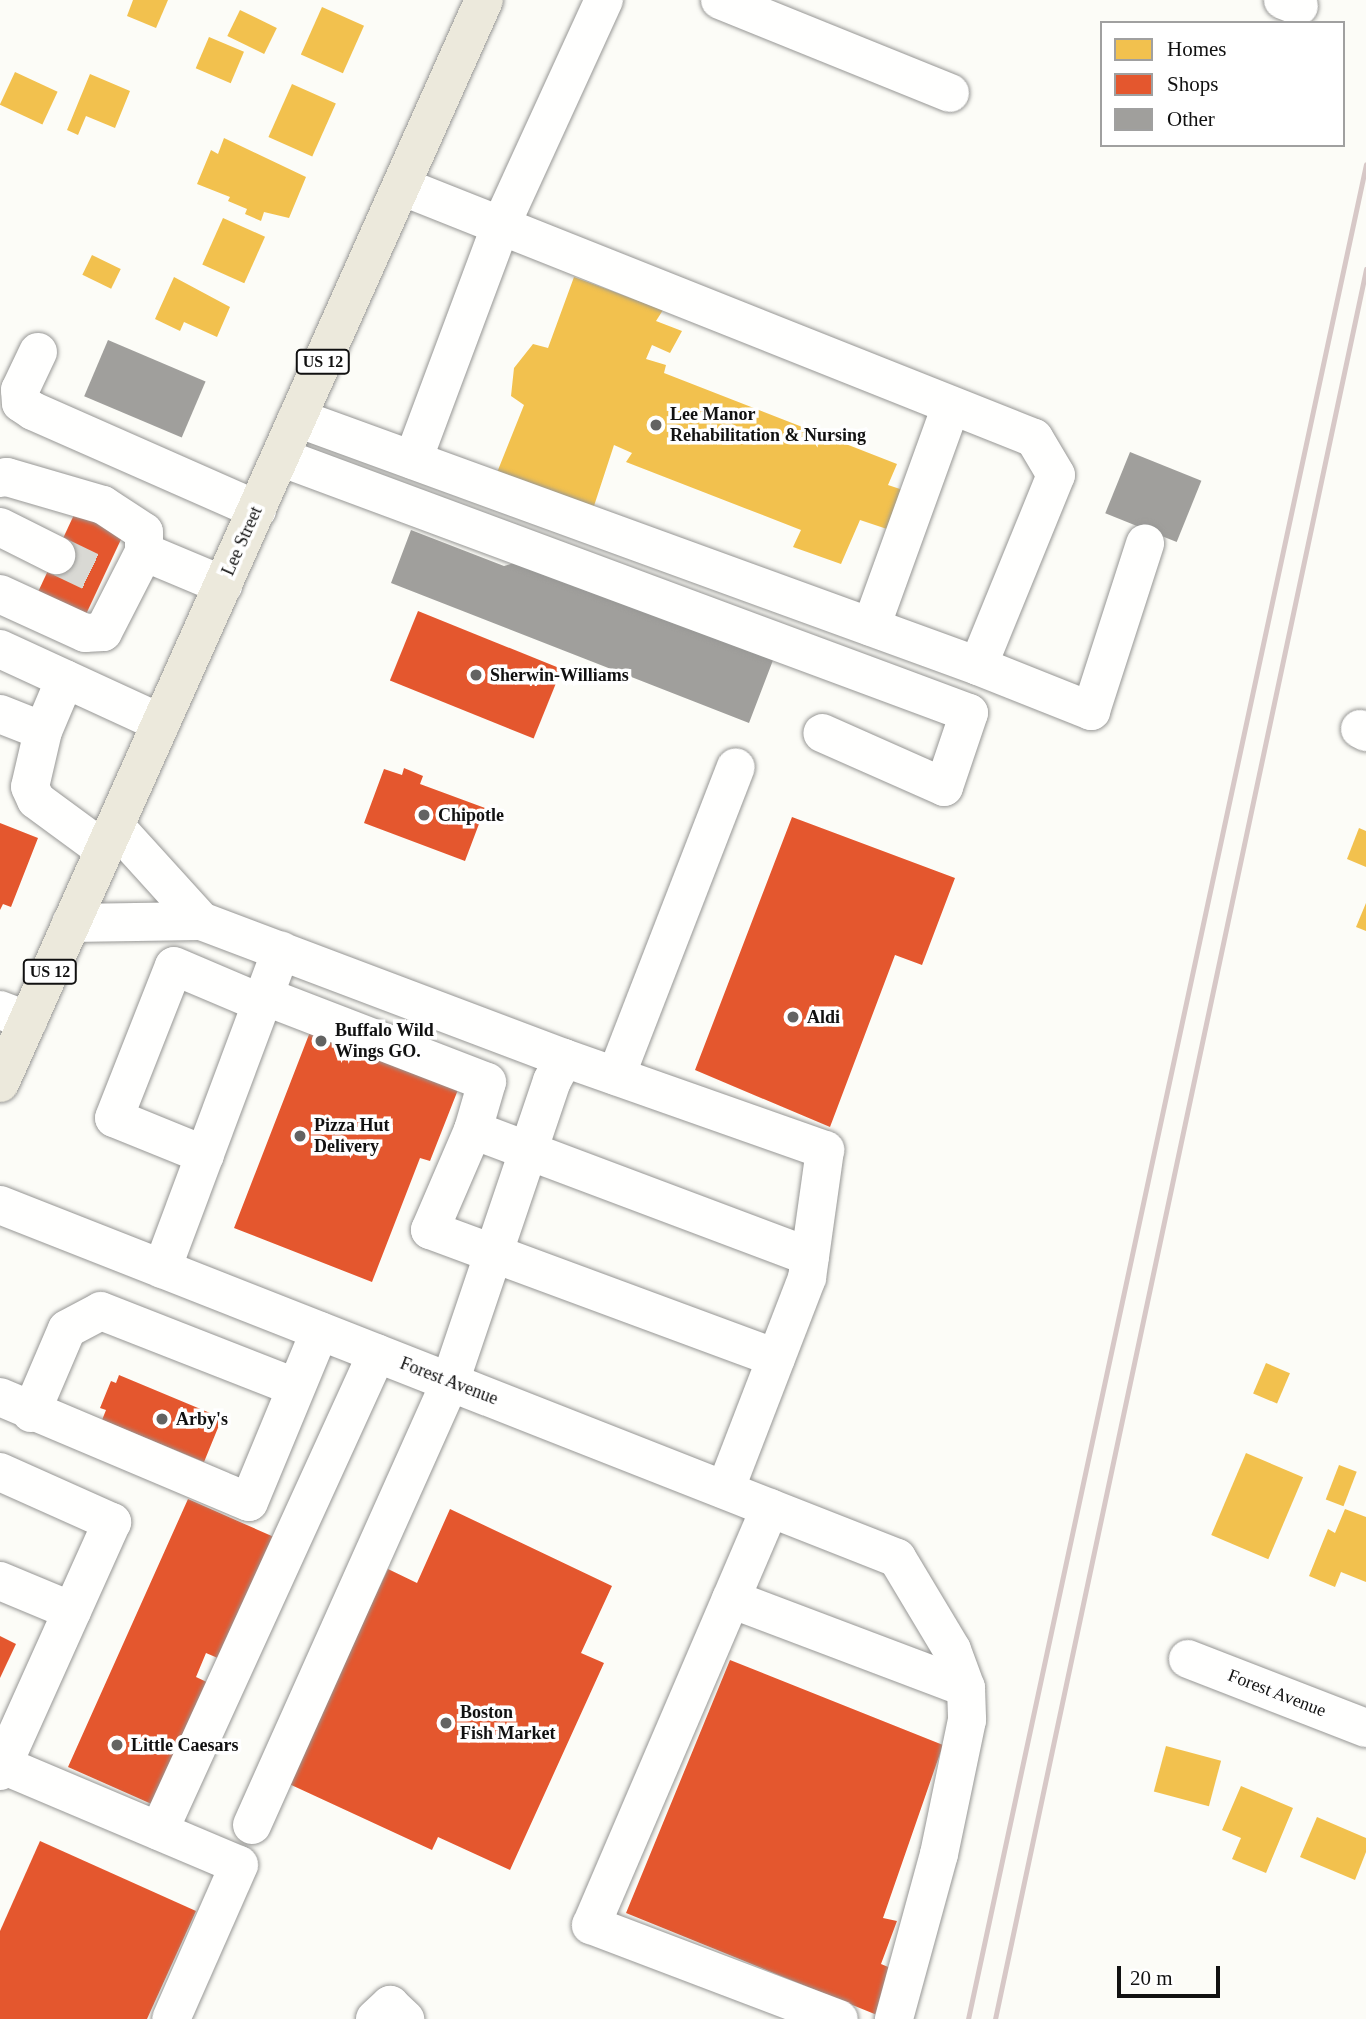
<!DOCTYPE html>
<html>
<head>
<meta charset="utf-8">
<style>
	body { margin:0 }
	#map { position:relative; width:1366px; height:2019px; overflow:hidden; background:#fcfcf7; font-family:Georgia,serif }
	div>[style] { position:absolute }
	.homes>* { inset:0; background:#f2c14e; transform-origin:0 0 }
	.shops>* { inset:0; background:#e4572e; transform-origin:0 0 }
	.building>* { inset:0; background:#a09f9c; transform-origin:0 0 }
	.minor-tunnel>* { height:38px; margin-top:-19px; transform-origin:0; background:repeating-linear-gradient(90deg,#d9d9d4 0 38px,transparent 0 57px) }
	.roads { filter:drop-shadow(0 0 2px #979795) drop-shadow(0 0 2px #979795) }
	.minor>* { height:38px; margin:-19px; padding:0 19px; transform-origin:19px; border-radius:19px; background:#fffffe }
	.major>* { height:38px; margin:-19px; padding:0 19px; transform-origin:19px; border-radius:19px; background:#ece9dc }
	.rail>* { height:5px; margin:-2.5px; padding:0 2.5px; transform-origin:2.5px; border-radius:2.5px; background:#d7c8c7 }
	.dots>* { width:19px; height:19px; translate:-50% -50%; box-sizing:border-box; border:4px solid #fff; border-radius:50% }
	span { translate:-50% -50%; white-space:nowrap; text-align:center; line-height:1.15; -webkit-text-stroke:7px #fff; paint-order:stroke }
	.shield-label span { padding:2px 5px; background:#fff; border:2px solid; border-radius:5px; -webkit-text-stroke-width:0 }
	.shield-label { font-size:16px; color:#111; font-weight:700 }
	.poi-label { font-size:18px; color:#111; font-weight:700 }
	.left { translate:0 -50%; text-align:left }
	.street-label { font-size:18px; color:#111 }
	.legend { position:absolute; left:1100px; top:21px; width:245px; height:126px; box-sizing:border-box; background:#fff; border:2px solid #a0a0a0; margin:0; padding:9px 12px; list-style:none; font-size:21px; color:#111 }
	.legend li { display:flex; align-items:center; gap:14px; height:35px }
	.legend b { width:35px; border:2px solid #a0a0a0 }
	.scale { position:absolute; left:1117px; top:1966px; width:103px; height:32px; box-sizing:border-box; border:4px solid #111; border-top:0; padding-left:9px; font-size:21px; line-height:24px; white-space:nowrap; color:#111; -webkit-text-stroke:5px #fff; paint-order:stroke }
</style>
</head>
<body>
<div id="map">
	<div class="homes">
		<div style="clip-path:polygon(133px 0,168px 0,156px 28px,127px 16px)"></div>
		<div style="left:322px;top:7px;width:46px;height:52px;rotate:24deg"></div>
		<div style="left:240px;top:10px;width:41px;height:29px;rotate:26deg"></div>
		<div style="left:209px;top:37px;width:38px;height:34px;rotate:23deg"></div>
		<div style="left:15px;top:72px;width:47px;height:36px;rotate:25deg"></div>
		<div style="clip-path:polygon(90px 74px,130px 91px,115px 128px,86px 116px,78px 135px,67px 130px)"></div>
		<div style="left:292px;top:84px;width:48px;height:58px;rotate:24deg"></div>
		<div style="clip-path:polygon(224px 138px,306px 177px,289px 218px,264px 212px,261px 221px,245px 214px,247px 209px,228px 201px,230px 197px,197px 184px,211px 150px,218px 154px)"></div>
		<div style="left:223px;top:218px;width:46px;height:51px;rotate:24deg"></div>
		<div style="left:92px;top:255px;width:32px;height:22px;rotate:26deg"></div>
		<div style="clip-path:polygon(174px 277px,230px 307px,217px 337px,184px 322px,180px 331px,155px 319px)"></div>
		<div style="clip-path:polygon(574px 277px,663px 310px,656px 321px,682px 331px,670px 353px,652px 345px,646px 359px,666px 365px,664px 373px,897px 464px,888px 485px,912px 493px,899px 533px,860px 520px,841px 564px,793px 547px,801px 530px,626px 462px,632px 453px,614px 445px,592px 512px,496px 475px,524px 405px,511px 396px,514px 368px,533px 344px,548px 348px)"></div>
		<div style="clip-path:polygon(1359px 828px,1366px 831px,1366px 867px,1347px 859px)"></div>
		<div style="clip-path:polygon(1366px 903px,1366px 931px,1356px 927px)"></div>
		<div style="left:1266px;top:1363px;width:26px;height:33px;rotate:23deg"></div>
		<div style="left:1246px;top:1453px;width:62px;height:89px;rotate:23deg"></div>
		<div style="left:1339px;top:1465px;width:19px;height:37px;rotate:21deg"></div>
		<div style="clip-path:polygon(1345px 1509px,1366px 1517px,1366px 1582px,1341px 1572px,1335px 1587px,1309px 1576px,1328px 1529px,1335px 1533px)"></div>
		<div style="left:1166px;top:1746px;width:57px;height:47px;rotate:15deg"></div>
		<div style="clip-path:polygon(1241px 1786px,1293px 1808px,1266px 1873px,1232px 1859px,1241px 1838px,1222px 1830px)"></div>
		<div style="clip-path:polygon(1317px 1817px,1366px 1838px,1366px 1852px,1355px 1880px,1300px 1857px)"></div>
	</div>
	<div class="shops">
		<div style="left:79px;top:504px;width:53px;height:97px;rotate:25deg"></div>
		<div style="left:418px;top:611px;width:155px;height:75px;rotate:22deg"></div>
		<div style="clip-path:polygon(404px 768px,423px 776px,420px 784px,485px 808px,465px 861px,364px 823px,384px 769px,402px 775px)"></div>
		<div style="clip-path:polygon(792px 817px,955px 878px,922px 965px,895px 955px,830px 1127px,695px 1070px)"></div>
		<div style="clip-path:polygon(0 823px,38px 838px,11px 907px,3px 904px,0 910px)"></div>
		<div style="clip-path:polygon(315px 1019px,463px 1077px,430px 1161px,420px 1158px,372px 1282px,234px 1228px)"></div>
		<div style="clip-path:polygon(119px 1375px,222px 1418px,204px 1462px,102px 1420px,106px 1410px,100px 1408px,111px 1381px,116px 1383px)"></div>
		<div style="clip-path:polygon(188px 1499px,274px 1537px,220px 1659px,206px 1653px,196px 1677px,211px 1684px,156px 1806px,68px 1767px)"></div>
		<div style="clip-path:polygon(450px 1509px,612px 1586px,581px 1653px,604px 1663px,510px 1870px,438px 1837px,432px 1850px,287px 1783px,388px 1569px,417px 1583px)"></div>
		<div style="clip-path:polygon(0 1636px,16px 1644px,0 1678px)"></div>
		<div style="clip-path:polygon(730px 1660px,943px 1745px,883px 1918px,897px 1921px,881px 1964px,893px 1969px,877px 2015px,626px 1913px)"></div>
		<div style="clip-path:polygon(40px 1841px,196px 1911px,147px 2019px,0 2019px,0 1931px)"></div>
	</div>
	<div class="building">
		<div style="left:108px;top:340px;width:106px;height:61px;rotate:23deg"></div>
		<div style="left:1130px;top:452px;width:77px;height:66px;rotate:22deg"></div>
		<div style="clip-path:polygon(411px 530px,504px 566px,528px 559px,775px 655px,749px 723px,391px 583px)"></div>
	</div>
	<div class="minor-tunnel">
		<div style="left:56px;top:555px;width:53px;rotate:25.6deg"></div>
	</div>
	<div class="roads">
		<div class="minor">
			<div style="left:720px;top:0;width:248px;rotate:22deg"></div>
			<div style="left:1283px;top:0;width:17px;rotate:21deg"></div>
			<div style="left:38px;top:352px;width:42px;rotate:115.3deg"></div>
			<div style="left:20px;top:390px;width:13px;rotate:86deg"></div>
			<div style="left:21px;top:403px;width:14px;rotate:34deg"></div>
			<div style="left:33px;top:411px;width:245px;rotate:23.8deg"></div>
			<div style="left:297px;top:418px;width:725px;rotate:20.01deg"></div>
			<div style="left:978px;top:666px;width:206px;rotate:-67.8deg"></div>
			<div style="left:1056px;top:475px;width:43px;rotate:-120.7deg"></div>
			<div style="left:1034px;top:438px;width:681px;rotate:-158.29deg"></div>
			<div style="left:280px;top:457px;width:735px;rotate:20.38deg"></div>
			<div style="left:969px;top:713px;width:78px;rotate:108.7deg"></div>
			<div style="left:944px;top:787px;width:133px;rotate:-156.1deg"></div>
			<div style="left:413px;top:460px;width:249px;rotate:-69.5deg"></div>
			<div style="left:500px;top:227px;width:250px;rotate:-65.4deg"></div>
			<div style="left:0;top:478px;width:7px;rotate:-8deg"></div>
			<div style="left:7px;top:477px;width:100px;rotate:16.3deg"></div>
			<div style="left:103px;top:505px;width:49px;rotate:33.4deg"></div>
			<div style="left:144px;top:532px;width:20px;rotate:90deg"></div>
			<div style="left:144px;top:552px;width:90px;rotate:117.1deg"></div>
			<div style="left:103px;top:632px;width:18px;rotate:177deg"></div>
			<div style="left:85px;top:633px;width:94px;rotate:-155.4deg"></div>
			<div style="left:0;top:527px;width:63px;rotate:26.6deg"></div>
			<div style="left:144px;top:552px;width:86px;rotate:22.7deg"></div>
			<div style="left:871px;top:627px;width:235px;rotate:-70.1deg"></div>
			<div style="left:0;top:649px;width:177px;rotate:24.7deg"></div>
			<div style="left:978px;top:666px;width:122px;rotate:21.7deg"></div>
			<div style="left:1091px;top:711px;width:176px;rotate:-72.1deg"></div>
			<div style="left:65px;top:679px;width:56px;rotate:112.9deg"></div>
			<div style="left:43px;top:731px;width:57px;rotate:103.1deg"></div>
			<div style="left:30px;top:787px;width:14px;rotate:65deg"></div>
			<div style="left:36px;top:800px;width:84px;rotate:36.3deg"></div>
			<div style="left:0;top:714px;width:46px;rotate:21.6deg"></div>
			<div style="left:1360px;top:729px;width:7px;rotate:27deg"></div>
			<div style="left:115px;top:826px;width:128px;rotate:47.8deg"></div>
			<div style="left:71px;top:923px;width:130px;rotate:-0.9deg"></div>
			<div style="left:201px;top:921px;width:388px;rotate:20.7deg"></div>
			<div style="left:264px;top:996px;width:239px;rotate:21.1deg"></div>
			<div style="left:487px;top:1082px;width:50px;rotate:106.3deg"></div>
			<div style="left:0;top:1010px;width:30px;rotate:21deg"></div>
			<div style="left:616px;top:1076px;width:331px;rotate:-68.8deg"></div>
			<div style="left:205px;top:1155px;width:98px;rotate:-157.9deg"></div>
			<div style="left:114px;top:1118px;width:163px;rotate:-68.5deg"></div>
			<div style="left:174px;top:966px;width:95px;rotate:23deg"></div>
			<div style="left:0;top:1205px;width:964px;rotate:21.48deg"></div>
			<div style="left:897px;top:1558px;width:107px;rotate:59.1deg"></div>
			<div style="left:952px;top:1650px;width:40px;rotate:69.8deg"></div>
			<div style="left:966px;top:1688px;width:32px;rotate:88deg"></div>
			<div style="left:967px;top:1720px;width:137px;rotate:101.8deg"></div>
			<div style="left:939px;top:1854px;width:171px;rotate:105.3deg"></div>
			<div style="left:162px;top:1269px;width:340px;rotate:-69.5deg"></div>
			<div style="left:776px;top:1358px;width:369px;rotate:-159.7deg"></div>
			<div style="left:430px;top:1230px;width:109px;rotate:-66.7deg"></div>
			<div style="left:473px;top:1130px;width:360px;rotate:20.6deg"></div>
			<div style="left:0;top:1397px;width:270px;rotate:22.9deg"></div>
			<div style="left:249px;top:1502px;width:185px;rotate:-67.5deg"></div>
			<div style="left:31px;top:1413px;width:91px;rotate:-66.8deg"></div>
			<div style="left:67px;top:1329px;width:38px;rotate:-28deg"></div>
			<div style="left:101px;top:1311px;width:208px;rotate:21.4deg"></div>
			<div style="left:0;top:1472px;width:123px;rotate:24.1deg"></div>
			<div style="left:112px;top:1522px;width:273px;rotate:114.2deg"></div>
			<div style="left:770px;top:1508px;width:454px;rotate:113.2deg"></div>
			<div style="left:591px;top:1925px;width:265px;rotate:20.8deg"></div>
			<div style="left:0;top:1581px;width:78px;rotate:22.6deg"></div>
			<div style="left:731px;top:1599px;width:251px;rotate:20.7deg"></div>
			<div style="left:1188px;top:1659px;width:191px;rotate:21.2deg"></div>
			<div style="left:0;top:1764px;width:259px;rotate:22.9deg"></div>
			<div style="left:239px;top:1865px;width:168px;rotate:113.8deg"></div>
			<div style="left:252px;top:1825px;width:485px;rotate:-65.9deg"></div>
			<div style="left:450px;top:1382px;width:318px;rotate:-71.3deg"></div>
			<div style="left:552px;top:1081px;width:26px;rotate:-62deg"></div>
			<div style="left:564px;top:1058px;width:277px;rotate:19.4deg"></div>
			<div style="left:825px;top:1150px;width:129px;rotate:98deg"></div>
			<div style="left:807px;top:1278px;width:227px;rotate:111.1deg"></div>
			<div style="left:159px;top:1831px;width:525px;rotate:-65.48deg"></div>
			<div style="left:375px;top:2019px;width:21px;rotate:-43deg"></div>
			<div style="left:390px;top:2005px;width:21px;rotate:43deg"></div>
		</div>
		<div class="major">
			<div style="left:0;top:1083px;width:1186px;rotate:-65.92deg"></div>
		</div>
	</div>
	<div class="rail">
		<div style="left:968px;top:2019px;width:1897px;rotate:-77.89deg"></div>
		<div style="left:995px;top:2019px;width:1789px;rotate:-78.03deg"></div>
	</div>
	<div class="dots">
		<div style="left:656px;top:425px;background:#636362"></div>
		<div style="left:476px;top:675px;background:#636362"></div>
		<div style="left:424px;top:815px;background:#636362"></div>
		<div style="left:793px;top:1017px;background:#636362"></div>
		<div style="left:321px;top:1041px;background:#636362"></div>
		<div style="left:300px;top:1136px;background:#636362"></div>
		<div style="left:162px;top:1419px;background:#636362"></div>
		<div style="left:446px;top:1723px;background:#636362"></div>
		<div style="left:117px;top:1745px;background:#636362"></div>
	</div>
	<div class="shield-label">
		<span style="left:323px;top:362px">US 12</span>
		<span style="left:50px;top:972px">US 12</span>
	</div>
	<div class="poi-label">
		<span class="left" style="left:670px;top:425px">Lee Manor<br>Rehabilitation &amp; Nursing</span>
		<span class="left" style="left:490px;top:675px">Sherwin-Williams</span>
		<span class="left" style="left:438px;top:815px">Chipotle</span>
		<span class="left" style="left:807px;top:1017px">Aldi</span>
		<span class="left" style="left:335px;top:1041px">Buffalo Wild<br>Wings GO.</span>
		<span class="left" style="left:314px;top:1136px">Pizza Hut<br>Delivery</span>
		<span class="left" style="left:176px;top:1419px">Arby's</span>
		<span class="left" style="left:460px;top:1723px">Boston<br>Fish Market</span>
		<span class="left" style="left:131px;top:1745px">Little Caesars</span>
	</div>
	<div class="street-label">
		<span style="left:242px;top:541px;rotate:-66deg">Lee Street</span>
		<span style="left:449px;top:1381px;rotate:21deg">Forest Avenue</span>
		<span style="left:1277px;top:1693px;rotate:21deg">Forest Avenue</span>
	</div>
	<ul class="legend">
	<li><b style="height:19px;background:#f2c14e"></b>Homes</li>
	<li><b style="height:19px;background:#e4572e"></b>Shops</li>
	<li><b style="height:19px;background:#a09f9c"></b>Other</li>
	</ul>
	<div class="scale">20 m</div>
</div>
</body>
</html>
